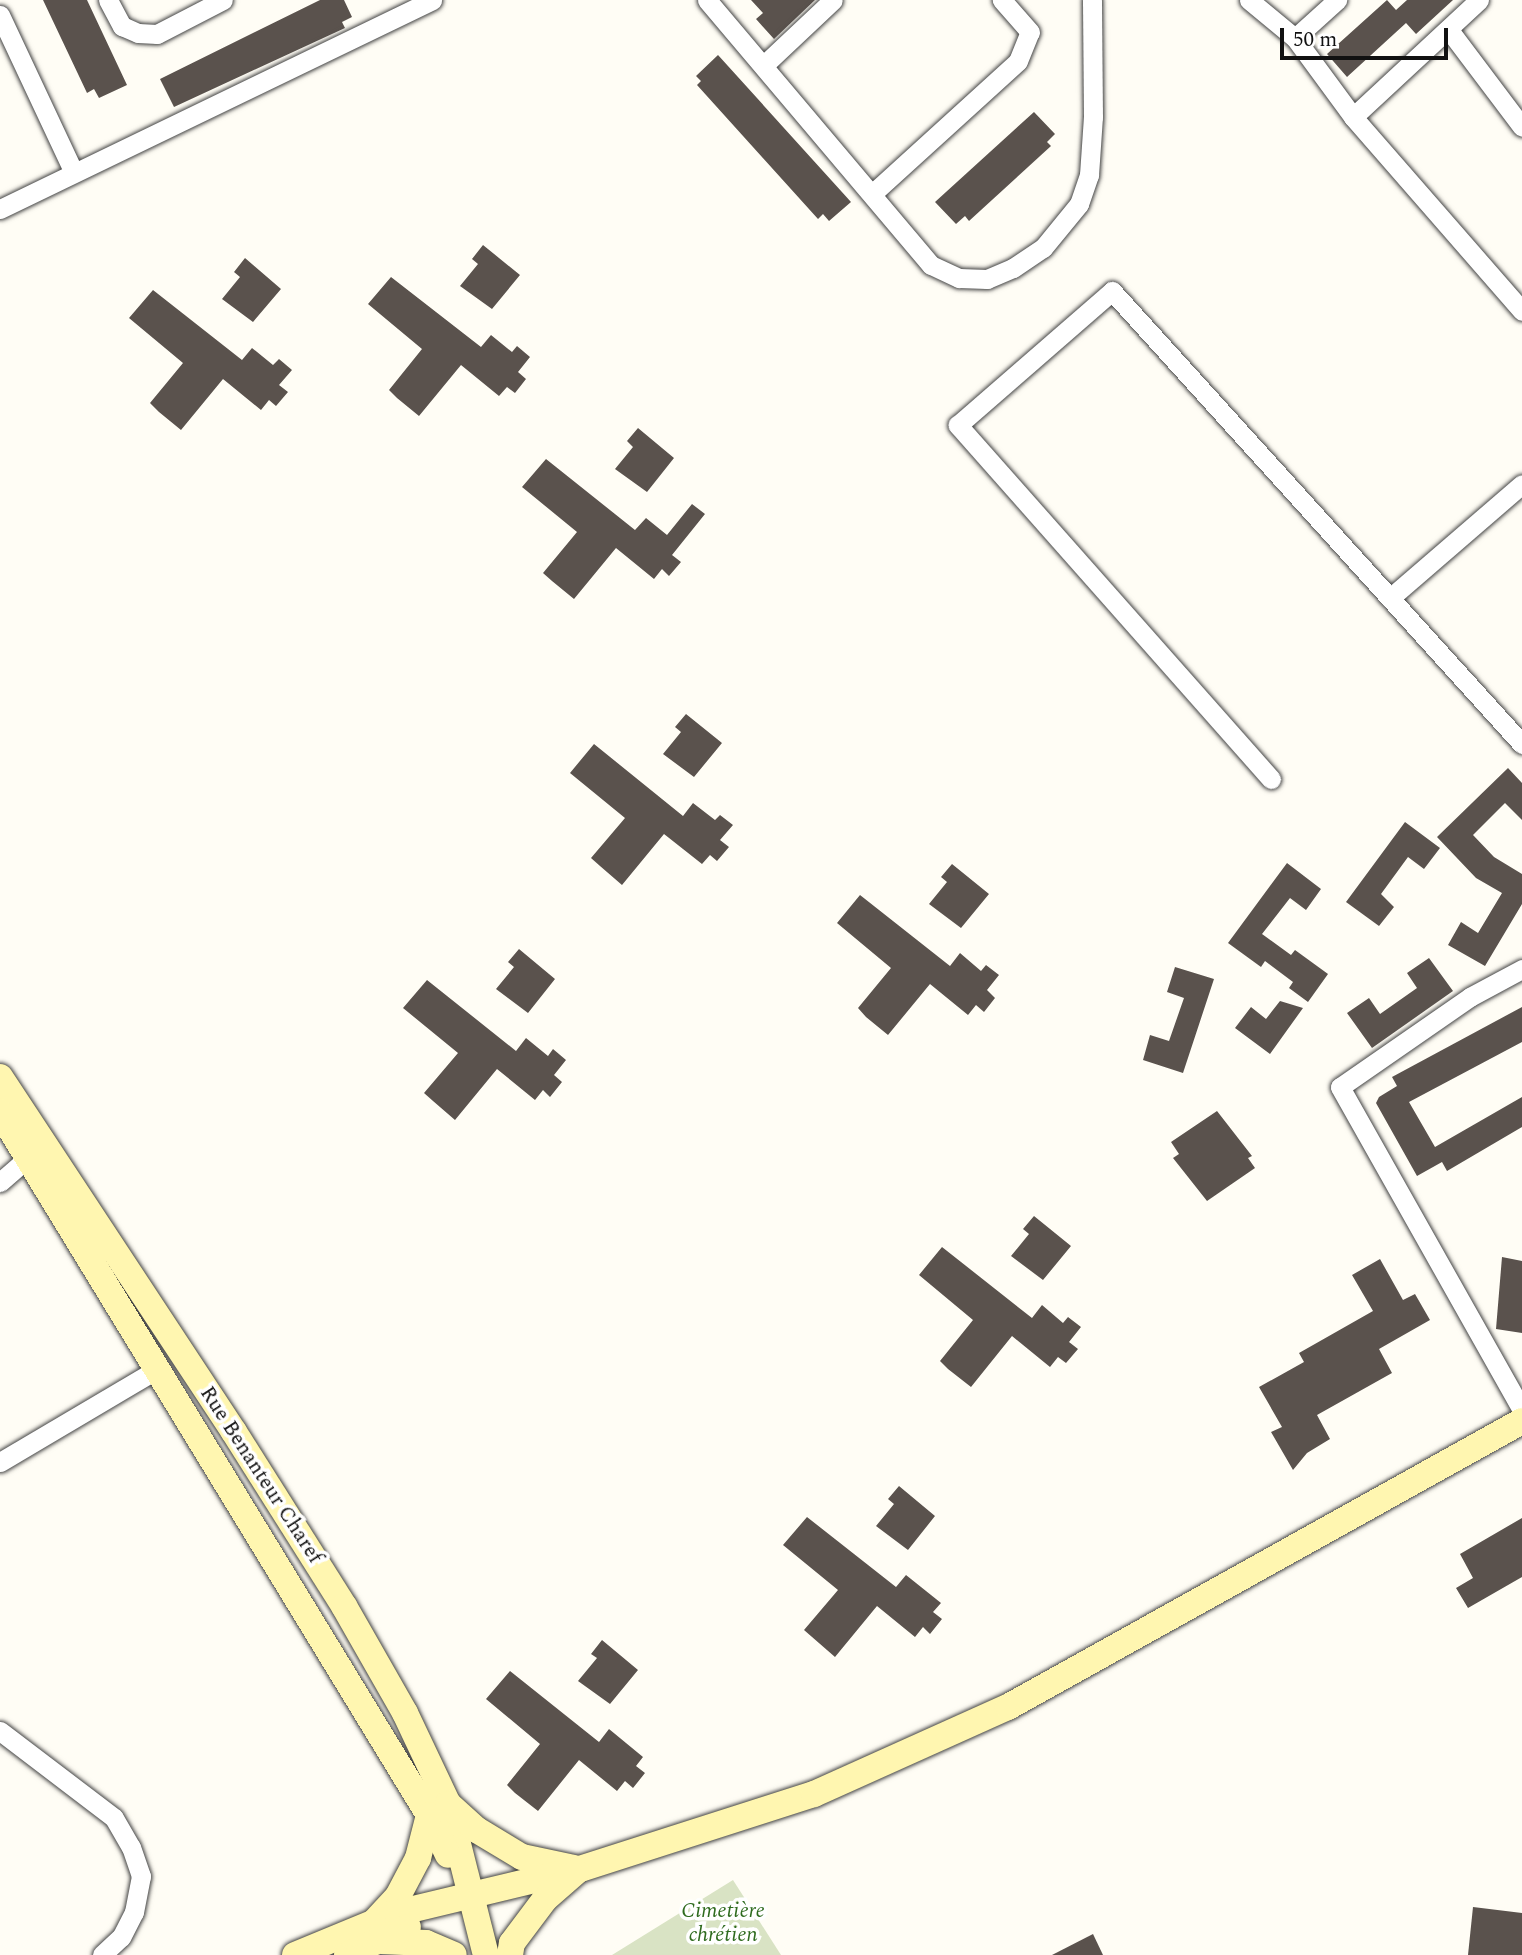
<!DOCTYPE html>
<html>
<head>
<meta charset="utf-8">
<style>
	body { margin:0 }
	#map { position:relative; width:1522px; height:1955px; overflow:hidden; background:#fffdf5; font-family:Spectral,serif }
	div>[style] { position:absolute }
	.cemetery>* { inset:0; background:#d9e3c4 }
	.building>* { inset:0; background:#5a524d }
	.roads { filter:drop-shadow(0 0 2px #444) drop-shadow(0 0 2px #444) }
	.street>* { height:19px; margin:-9.5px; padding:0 9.5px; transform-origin:9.5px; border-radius:9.5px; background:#fff }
	.secondary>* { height:26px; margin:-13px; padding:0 13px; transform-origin:13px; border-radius:13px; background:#fff6b0 }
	span { translate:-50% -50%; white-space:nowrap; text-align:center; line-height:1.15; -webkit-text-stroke:7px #fff; paint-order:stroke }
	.street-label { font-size:21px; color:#111 }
	.park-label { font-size:21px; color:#2f6b1f; font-style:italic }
	.scale { position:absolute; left:1280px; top:28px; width:168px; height:32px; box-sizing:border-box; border:4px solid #111; border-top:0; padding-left:9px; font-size:21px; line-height:24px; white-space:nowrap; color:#111; -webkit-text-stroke:5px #fff; paint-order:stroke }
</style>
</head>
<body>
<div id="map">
	<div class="cemetery">
		<div style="clip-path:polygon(733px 1880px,781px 1955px,612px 1955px)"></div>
	</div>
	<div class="building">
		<div style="clip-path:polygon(43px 0,87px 0,127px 85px,99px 98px,94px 89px,87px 93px)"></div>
		<div style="clip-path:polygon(320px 0,344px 0,352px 17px,342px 22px,345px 28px,174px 107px,160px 79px)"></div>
		<div style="clip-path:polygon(751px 0,815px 0,774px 39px,756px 19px,763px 13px)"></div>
		<div style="clip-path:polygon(1387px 0,1396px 10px,1407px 0,1453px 0,1416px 34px,1406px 23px,1347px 77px,1327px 54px)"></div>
		<div style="clip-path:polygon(718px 55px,851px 202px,829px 221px,823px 214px,818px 219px,697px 85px,701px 81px,696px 76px)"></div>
		<div style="clip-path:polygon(1034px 112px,1055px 134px,1047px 142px,1051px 146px,969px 221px,965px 216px,956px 224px,935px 202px)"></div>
		<div style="clip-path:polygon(483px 245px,520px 275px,492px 309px,460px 286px,478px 264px,472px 259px)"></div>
		<div style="clip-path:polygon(245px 258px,281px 289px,253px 322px,222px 299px,240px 277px,234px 272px)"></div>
		<div style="clip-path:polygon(391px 277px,481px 347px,491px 335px,512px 352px,517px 346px,530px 357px,518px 372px,526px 379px,515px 393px,507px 387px,499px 396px,461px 365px,419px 416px,397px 398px,389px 390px,422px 349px,368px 304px)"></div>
		<div style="clip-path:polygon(153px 290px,242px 360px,252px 348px,273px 365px,279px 359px,292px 370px,279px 385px,288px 392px,276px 406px,269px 400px,261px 410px,223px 379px,181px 430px,159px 412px,150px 403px,183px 363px,129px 318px)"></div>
		<div style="clip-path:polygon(638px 428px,674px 458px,647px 492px,615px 469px,633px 447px,627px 441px)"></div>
		<div style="clip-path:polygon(546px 459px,635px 530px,646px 518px,667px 535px,692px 504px,705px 514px,672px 555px,681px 562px,669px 576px,662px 569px,654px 579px,616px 548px,574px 599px,552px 581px,543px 573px,577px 532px,522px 487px)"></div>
		<div style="clip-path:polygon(686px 714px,722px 743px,694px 777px,663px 754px,681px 732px,675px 727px)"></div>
		<div style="clip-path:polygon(594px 744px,683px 816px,693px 803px,715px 820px,720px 815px,733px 825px,720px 840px,729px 847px,717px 861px,710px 855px,702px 864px,664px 834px,622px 885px,600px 866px,591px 858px,625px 818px,570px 773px)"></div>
		<div style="clip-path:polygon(1508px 768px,1522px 783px,1522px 820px,1505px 803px,1473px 835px,1494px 857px,1522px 874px,1522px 904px,1485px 966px,1448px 945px,1461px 922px,1478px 933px,1502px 893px,1476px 878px,1437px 837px)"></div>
		<div style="clip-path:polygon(1405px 822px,1440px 848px,1424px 869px,1408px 857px,1381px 894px,1394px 907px,1379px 926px,1346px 902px)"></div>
		<div style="clip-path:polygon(1287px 863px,1321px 889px,1306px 910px,1290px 898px,1262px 934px,1291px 955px,1295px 950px,1328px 974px,1308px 1002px,1289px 988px,1293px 982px,1265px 961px,1261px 967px,1228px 943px)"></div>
		<div style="clip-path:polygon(952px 864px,989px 894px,961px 928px,929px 904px,947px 882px,941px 877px)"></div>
		<div style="clip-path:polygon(860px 895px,950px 966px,960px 953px,981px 971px,986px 965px,999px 975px,987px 990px,995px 998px,984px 1012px,976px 1005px,968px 1015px,930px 984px,888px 1035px,866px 1017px,858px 1008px,891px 968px,837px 923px)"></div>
		<div style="clip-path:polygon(519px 949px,555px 979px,528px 1013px,496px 989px,514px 967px,508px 962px)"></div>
		<div style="clip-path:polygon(1429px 958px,1453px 991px,1372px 1048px,1347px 1013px,1369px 998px,1380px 1014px,1417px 988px,1407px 973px)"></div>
		<div style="clip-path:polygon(1175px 967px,1214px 979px,1183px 1073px,1143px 1060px,1150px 1035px,1169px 1041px,1184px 998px,1167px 992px)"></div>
		<div style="clip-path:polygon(427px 980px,516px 1051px,526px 1038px,548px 1056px,553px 1049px,566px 1060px,554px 1075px,562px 1082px,550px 1097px,543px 1090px,535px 1100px,497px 1069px,455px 1120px,433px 1101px,424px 1093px,458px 1053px,403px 1008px)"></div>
		<div style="clip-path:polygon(1280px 1001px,1303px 1008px,1270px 1054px,1235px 1028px,1251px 1007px,1266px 1019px)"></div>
		<div style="clip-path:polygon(1522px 1007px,1522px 1042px,1409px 1102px,1435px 1147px,1522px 1097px,1522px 1127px,1447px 1171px,1442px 1162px,1417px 1176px,1376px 1103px,1379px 1097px,1397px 1086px,1392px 1077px)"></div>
		<div style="clip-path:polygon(1217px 1111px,1252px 1156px,1248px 1158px,1255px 1168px,1207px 1201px,1173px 1158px,1179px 1154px,1171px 1142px)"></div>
		<div style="clip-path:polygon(1034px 1216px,1071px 1246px,1043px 1280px,1011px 1256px,1029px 1234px,1023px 1229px)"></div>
		<div style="clip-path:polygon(942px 1247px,1032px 1318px,1042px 1305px,1063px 1323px,1068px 1317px,1081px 1327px,1069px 1342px,1078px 1349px,1066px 1363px,1058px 1357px,1050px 1367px,1012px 1336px,971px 1387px,948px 1369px,940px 1361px,973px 1320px,919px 1275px)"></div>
		<div style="clip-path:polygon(1502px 1257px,1522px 1261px,1522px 1333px,1496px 1329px)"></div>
		<div style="clip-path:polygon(1380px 1259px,1403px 1300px,1415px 1294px,1430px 1320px,1379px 1349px,1392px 1373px,1317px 1415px,1330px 1439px,1307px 1453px,1293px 1470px,1271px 1432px,1282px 1427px,1259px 1387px,1304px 1362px,1299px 1353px,1373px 1311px,1352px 1275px)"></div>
		<div style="clip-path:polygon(899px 1486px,935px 1516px,908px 1550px,876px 1526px,894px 1504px,888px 1499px)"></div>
		<div style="clip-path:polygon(807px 1517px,896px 1587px,906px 1575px,941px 1603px,933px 1612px,942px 1619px,930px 1634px,923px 1627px,915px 1637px,877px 1606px,835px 1657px,804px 1630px,838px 1590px,783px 1545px)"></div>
		<div style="clip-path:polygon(1522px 1518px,1522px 1577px,1468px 1608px,1456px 1588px,1473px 1578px,1460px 1554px)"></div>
		<div style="clip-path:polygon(602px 1640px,638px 1670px,610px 1704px,578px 1681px,597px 1658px,591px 1654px)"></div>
		<div style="clip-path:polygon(510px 1671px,599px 1742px,609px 1729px,643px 1757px,636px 1766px,645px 1773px,633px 1788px,625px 1781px,617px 1791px,579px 1760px,538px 1811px,515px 1793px,507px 1785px,540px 1744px,486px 1699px)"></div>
		<div style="clip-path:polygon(1473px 1907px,1522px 1913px,1522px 1955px,1468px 1955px)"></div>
		<div style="clip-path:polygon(1093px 1934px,1103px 1955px,1052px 1955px)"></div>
	</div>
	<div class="roads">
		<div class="street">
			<div style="left:108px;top:0;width:30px;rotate:62deg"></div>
			<div style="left:122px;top:26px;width:17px;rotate:24deg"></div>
			<div style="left:138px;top:33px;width:19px;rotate:3deg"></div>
			<div style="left:157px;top:34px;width:74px;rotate:-27.3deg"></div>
			<div style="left:707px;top:0;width:347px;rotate:49.8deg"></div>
			<div style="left:931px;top:265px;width:31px;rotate:25deg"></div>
			<div style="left:959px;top:278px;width:28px;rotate:2deg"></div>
			<div style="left:987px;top:279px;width:28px;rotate:-23deg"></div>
			<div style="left:1013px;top:268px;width:36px;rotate:-34deg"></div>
			<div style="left:1043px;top:248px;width:57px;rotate:-50.7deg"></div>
			<div style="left:1079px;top:204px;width:31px;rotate:-71deg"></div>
			<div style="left:1089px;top:175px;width:58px;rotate:-86.1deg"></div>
			<div style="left:1093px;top:117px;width:117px;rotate:-90.5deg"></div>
			<div style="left:1249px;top:0;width:60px;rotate:39.6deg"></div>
			<div style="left:1295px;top:38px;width:98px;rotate:53.7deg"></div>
			<div style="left:1353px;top:117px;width:257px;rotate:48.9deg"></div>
			<div style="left:0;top:15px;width:174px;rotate:64.9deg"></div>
			<div style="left:1449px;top:30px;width:121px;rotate:53deg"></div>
			<div style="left:1295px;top:38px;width:57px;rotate:-42.1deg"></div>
			<div style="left:765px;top:64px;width:93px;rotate:-43.3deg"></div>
			<div style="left:1353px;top:117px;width:172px;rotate:-42.9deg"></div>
			<div style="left:872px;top:194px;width:197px;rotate:-42.3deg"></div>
			<div style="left:1018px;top:61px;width:31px;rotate:-68deg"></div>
			<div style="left:1030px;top:32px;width:43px;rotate:-131.2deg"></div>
			<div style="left:0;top:209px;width:480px;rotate:-25.8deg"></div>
			<div style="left:1390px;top:598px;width:174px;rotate:-40.8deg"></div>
			<div style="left:1271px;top:779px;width:473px;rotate:-131.5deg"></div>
			<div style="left:958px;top:425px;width:204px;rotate:-41deg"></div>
			<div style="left:1112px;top:291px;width:611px;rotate:47.85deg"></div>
			<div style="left:1522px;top:969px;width:59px;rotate:151.7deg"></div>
			<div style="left:1470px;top:997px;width:158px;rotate:145.3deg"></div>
			<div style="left:1340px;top:1087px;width:371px;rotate:60.6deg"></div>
			<div style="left:0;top:1182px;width:35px;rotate:-41deg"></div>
			<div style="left:0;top:1462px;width:182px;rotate:-30.6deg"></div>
			<div style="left:0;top:1731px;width:143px;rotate:37.3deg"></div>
			<div style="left:114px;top:1818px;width:34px;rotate:60deg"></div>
			<div style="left:131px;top:1847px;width:31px;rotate:71deg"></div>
			<div style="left:141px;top:1876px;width:37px;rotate:101deg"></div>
			<div style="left:134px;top:1912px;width:28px;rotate:117deg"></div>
			<div style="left:121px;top:1937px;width:26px;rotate:137deg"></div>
		</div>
		<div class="secondary">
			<div style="left:0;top:1077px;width:425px;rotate:56.6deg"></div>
			<div style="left:234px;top:1432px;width:206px;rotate:57.7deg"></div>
			<div style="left:344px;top:1606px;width:123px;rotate:60.3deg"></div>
			<div style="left:405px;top:1713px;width:101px;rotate:64.7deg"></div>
			<div style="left:448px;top:1804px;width:156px;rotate:75.9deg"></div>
			<div style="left:0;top:1112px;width:824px;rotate:58.61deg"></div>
			<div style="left:429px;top:1815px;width:44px;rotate:64.6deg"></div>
			<div style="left:448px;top:1804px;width:39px;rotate:42deg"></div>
			<div style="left:477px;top:1830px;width:52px;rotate:31deg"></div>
			<div style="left:522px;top:1857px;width:53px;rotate:11.9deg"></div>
			<div style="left:375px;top:1921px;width:34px;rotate:-47deg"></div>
			<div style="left:398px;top:1896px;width:43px;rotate:-62.2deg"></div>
			<div style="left:418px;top:1858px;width:44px;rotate:-75.7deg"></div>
			<div style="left:382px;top:1941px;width:44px;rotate:2.6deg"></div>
			<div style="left:426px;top:1943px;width:30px;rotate:23deg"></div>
			<div style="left:295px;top:1955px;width:110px;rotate:-22.4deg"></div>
			<div style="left:397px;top:1913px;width:188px;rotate:-13.5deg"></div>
			<div style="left:580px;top:1869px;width:246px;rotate:-17.8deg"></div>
			<div style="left:814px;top:1794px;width:213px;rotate:-24.2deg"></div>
			<div style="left:1008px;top:1707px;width:588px;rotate:-29.09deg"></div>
			<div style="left:347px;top:1955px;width:67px;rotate:-24.7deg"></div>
			<div style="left:510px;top:1955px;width:12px;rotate:-81deg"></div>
			<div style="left:512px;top:1943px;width:55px;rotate:-53.1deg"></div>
			<div style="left:545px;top:1899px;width:41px;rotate:-41.1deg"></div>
		</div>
	</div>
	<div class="street-label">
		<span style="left:261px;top:1475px;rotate:57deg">Rue Benanteur Charef</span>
	</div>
	<div class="park-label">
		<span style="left:723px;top:1923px">Cimetière<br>chrétien</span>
	</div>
	<div class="scale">50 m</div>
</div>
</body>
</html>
